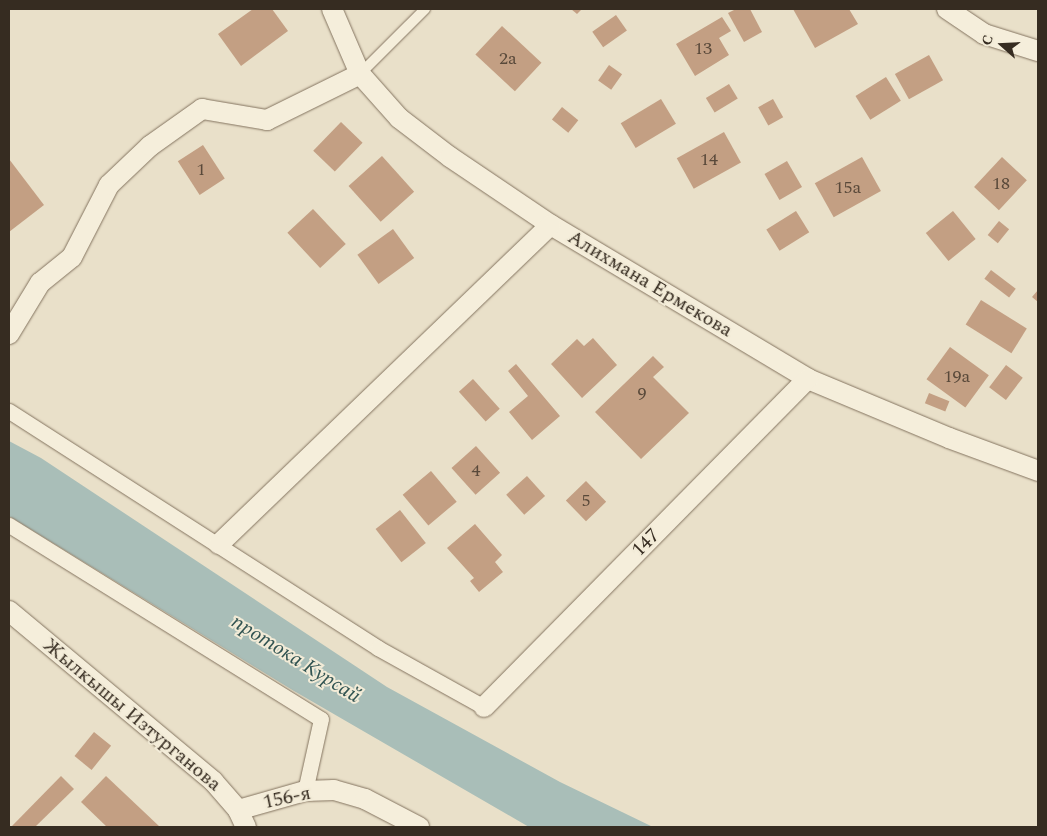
<!DOCTYPE html>
<html>
<head>
<meta charset="utf-8">
<style>
	body { margin:0 }
	#map { position:relative; width:1047px; height:836px; overflow:hidden; background:#e9e0c9; font-family:Spectral,serif }
	div>[style] { position:absolute }
	.water>* { inset:0; background:#a9beb8 }
	.building>* { inset:0; background:#c39f83; transform-origin:0 0 }
	.roads { filter:drop-shadow(0 0 1px #847460) drop-shadow(0 0 1px #847460) }
	.service>* { height:10px; margin:-5px; padding:0 5px; transform-origin:5px; border-radius:5px; background:#f5eedb }
	.pedestrian>* { height:15px; margin:-7.5px; padding:0 7.5px; transform-origin:7.5px; border-radius:7.5px; background:#f5eedb }
	.minor>* { height:20px; margin:-10px; padding:0 10px; transform-origin:10px; border-radius:10px; background:#f5eedb }
	span { translate:-50% -50%; white-space:nowrap; text-align:center; line-height:1.15; -webkit-text-stroke:4px #f2ebd7; paint-order:stroke }
	.number-label { font-size:18px; color:#59493a }
	.number-label span { -webkit-text-stroke-width:0 }
	.street-label { font-size:20px; color:#362c21 }
	.water-label { font-size:21px; color:#325452; font-style:italic }
	.frame { position:absolute; inset:0; border:10px solid #362c21; pointer-events:none }
	.north { position:absolute; left:977px; top:20px; width:50px; height:50px; -webkit-text-stroke:4px #f2ebd7; paint-order:stroke; rotate:289deg; font-size:14px; font-weight:700; line-height:20px; text-align:center; color:#362c21 }
	.north::after { content:''; display:block; margin:auto; width:18px; height:22px; background:#362c21; clip-path:polygon(50% 0,100% 100%,50% 72%,0 100%) }
</style>
</head>
<body>
<div id="map">
	<div class="water">
		<div style="clip-path:polygon(9px 441px,41px 458px,387px 687px,560px 782px,653px 827px,529px 827px,294px 691px,9px 516px)"></div>
	</div>
	<div class="building">
		<div style="clip-path:polygon(253px 9px,272px 9px,288px 31px,241px 66px,218px 34px)"></div>
		<div style="clip-path:polygon(571px 9px,582px 9px,577px 14px)"></div>
		<div style="clip-path:polygon(736px 9px,750px 9px,762px 32px,744px 42px,728px 13px)"></div>
		<div style="clip-path:polygon(793px 9px,849px 9px,858px 24px,815px 48px)"></div>
		<div style="left:616px;top:15px;width:19px;height:29px;rotate:55deg"></div>
		<div style="clip-path:polygon(722px 17px,731px 31px,719px 38px,729px 55px,695px 76px,676px 44px)"></div>
		<div style="left:502px;top:26px;width:54px;height:39px;rotate:43deg"></div>
		<div style="left:929px;top:55px;width:29px;height:39px;rotate:61deg"></div>
		<div style="left:609px;top:65px;width:16px;height:19px;rotate:35deg"></div>
		<div style="left:886px;top:77px;width:28px;height:36px;rotate:58deg"></div>
		<div style="left:729px;top:84px;width:17px;height:27px;rotate:59deg"></div>
		<div style="left:661px;top:99px;width:29px;height:47px;rotate:59deg"></div>
		<div style="left:773px;top:99px;width:21px;height:17px;rotate:61deg"></div>
		<div style="left:562px;top:107px;width:21px;height:16px;rotate:39deg"></div>
		<div style="left:341px;top:122px;width:30px;height:40px;rotate:44deg"></div>
		<div style="left:724px;top:132px;width:35px;height:54px;rotate:61deg"></div>
		<div style="left:203px;top:145px;width:40px;height:30px;rotate:57deg"></div>
		<div style="left:382px;top:156px;width:48px;height:45px;rotate:48deg"></div>
		<div style="left:862px;top:157px;width:39px;height:54px;rotate:61deg"></div>
		<div style="left:1002px;top:157px;width:34px;height:41px;rotate:43deg"></div>
		<div style="clip-path:polygon(9px 159px,44px 205px,9px 232px)"></div>
		<div style="left:787px;top:161px;width:30px;height:26px;rotate:60deg"></div>
		<div style="left:313px;top:209px;width:48px;height:35px;rotate:47deg"></div>
		<div style="left:796px;top:211px;width:25px;height:35px;rotate:58deg"></div>
		<div style="left:953px;top:211px;width:36px;height:35px;rotate:51deg"></div>
		<div style="left:999px;top:221px;width:13px;height:18px;rotate:39deg"></div>
		<div style="left:393px;top:229px;width:36px;height:44px;rotate:54deg"></div>
		<div style="left:991px;top:270px;width:31px;height:11px;rotate:37deg"></div>
		<div style="clip-path:polygon(1038px 290px,1038px 302px,1032px 297px)"></div>
		<div style="left:981px;top:300px;width:54px;height:29px;rotate:32deg"></div>
		<div style="clip-path:polygon(593px 338px,617px 365px,582px 398px,551px 364px,577px 339px,584px 346px)"></div>
		<div style="left:950px;top:347px;width:48px;height:40px;rotate:36deg"></div>
		<div style="clip-path:polygon(653px 356px,664px 367px,653px 377px,689px 413px,641px 459px,595px 412px)"></div>
		<div style="clip-path:polygon(516px 364px,560px 416px,532px 440px,509px 412px,528px 396px,508px 371px)"></div>
		<div style="left:1006px;top:365px;width:21px;height:28px;rotate:37deg"></div>
		<div style="left:473px;top:379px;width:40px;height:19px;rotate:48deg"></div>
		<div style="left:929px;top:393px;width:22px;height:11px;rotate:22deg"></div>
		<div style="left:476px;top:446px;width:36px;height:33px;rotate:48deg"></div>
		<div style="left:431px;top:471px;width:40px;height:37px;rotate:50deg"></div>
		<div style="left:527px;top:476px;width:27px;height:28px;rotate:48deg"></div>
		<div style="left:586px;top:481px;width:29px;height:28px;rotate:46deg"></div>
		<div style="left:400px;top:510px;width:42px;height:31px;rotate:52deg"></div>
		<div style="clip-path:polygon(475px 524px,502px 555px,495px 562px,503px 572px,479px 592px,470px 581px,474px 578px,447px 548px)"></div>
		<div style="left:94px;top:732px;width:22px;height:31px;rotate:39deg"></div>
		<div style="clip-path:polygon(61px 776px,74px 789px,35px 827px,11px 827px)"></div>
		<div style="clip-path:polygon(106px 776px,160px 827px,107px 827px,81px 802px)"></div>
	</div>
	<div class="roads">
		<div class="service">
			<div style="left:360px;top:74px;width:92px;rotate:-45deg"></div>
		</div>
		<div class="pedestrian">
			<div style="left:9px;top:411px;width:439px;rotate:32.7deg"></div>
			<div style="left:378px;top:648px;width:121px;rotate:29.1deg"></div>
			<div style="left:9px;top:525px;width:367px;rotate:31.9deg"></div>
			<div style="left:321px;top:719px;width:74px;rotate:102.5deg"></div>
		</div>
		<div class="minor">
			<div style="left:332px;top:9px;width:71px;rotate:66.7deg"></div>
			<div style="left:360px;top:74px;width:59px;rotate:48.4deg"></div>
			<div style="left:399px;top:118px;width:64px;rotate:37.4deg"></div>
			<div style="left:450px;top:157px;width:122px;rotate:34deg"></div>
			<div style="left:551px;top:225px;width:300px;rotate:30.9deg"></div>
			<div style="left:808px;top:379px;width:153px;rotate:22.7deg"></div>
			<div style="left:949px;top:438px;width:95px;rotate:20.3deg"></div>
			<div style="left:947px;top:9px;width:45px;rotate:34deg"></div>
			<div style="left:984px;top:34px;width:57px;rotate:17.5deg"></div>
			<div style="left:9px;top:334px;width:60px;rotate:-58.7deg"></div>
			<div style="left:40px;top:283px;width:41px;rotate:-39.1deg"></div>
			<div style="left:72px;top:257px;width:81px;rotate:-62.8deg"></div>
			<div style="left:109px;top:185px;width:57px;rotate:-43.6deg"></div>
			<div style="left:150px;top:146px;width:64px;rotate:-35.4deg"></div>
			<div style="left:202px;top:109px;width:66px;rotate:9.6deg"></div>
			<div style="left:267px;top:120px;width:104px;rotate:-26.3deg"></div>
			<div style="left:219px;top:544px;width:460px;rotate:-43.9deg"></div>
			<div style="left:9px;top:611px;width:266px;rotate:39.8deg"></div>
			<div style="left:213px;top:781px;width:38px;rotate:49deg"></div>
			<div style="left:238px;top:810px;width:19px;rotate:65deg"></div>
			<div style="left:484px;top:707px;width:461px;rotate:-45.4deg"></div>
			<div style="left:238px;top:810px;width:70px;rotate:-15.8deg"></div>
			<div style="left:305px;top:791px;width:29px;rotate:-2deg"></div>
			<div style="left:334px;top:790px;width:32px;rotate:16deg"></div>
			<div style="left:365px;top:799px;width:61px;rotate:27.4deg"></div>
		</div>
	</div>
	<div class="number-label">
		<span style="left:703px;top:49px">13</span>
		<span style="left:508px;top:59px">2а</span>
		<span style="left:709px;top:160px">14</span>
		<span style="left:201px;top:170px">1</span>
		<span style="left:1001px;top:184px">18</span>
		<span style="left:848px;top:188px">15а</span>
		<span style="left:957px;top:377px">19а</span>
		<span style="left:642px;top:394px">9</span>
		<span style="left:476px;top:471px">4</span>
		<span style="left:586px;top:501px">5</span>
	</div>
	<div class="street-label">
		<span style="left:650px;top:284px;rotate:31deg">Алихмана Ермекова</span>
		<span style="left:646px;top:543px;rotate:-45deg">147</span>
		<span style="left:132px;top:715px;rotate:40deg">Жылкышы Изтурганова</span>
		<span style="left:287px;top:798px;rotate:-12deg">156-я</span>
	</div>
	<div class="water-label">
		<span style="left:296px;top:659px;rotate:32deg">протока Курсай</span>
	</div>
	<div class="frame"></div>
	<div class="north">С</div>
</div>
</body>
</html>
